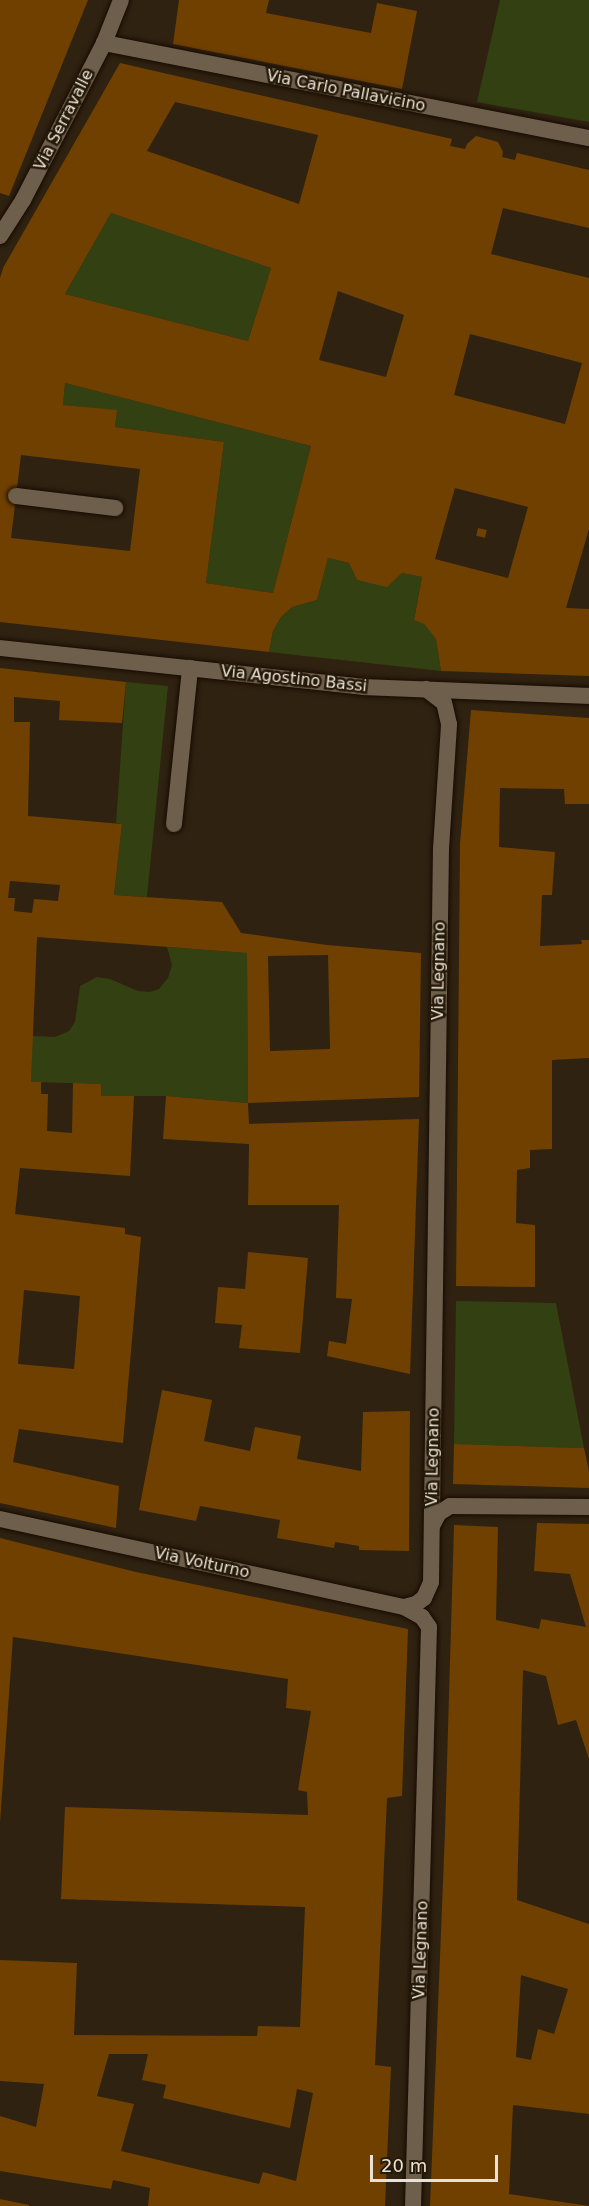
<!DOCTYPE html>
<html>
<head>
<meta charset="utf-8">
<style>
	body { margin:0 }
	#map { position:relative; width:589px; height:2206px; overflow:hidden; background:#2f2211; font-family:"DejaVu Sans",sans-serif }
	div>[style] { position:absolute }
	.green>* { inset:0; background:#334011 }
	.building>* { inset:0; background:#704000; transform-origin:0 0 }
	.roads { filter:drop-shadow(0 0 2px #170b00) drop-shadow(0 0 2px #170b00) }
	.service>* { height:16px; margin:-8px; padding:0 8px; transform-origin:8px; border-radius:8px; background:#6e5f4c }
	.minor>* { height:16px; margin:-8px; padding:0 8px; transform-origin:8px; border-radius:8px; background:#6e5f4c }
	span { translate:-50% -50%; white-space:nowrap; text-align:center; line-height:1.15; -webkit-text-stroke:5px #251908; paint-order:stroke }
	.street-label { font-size:16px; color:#e9e1d6 }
	.scale { position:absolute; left:370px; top:2155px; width:128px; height:27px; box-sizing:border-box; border:3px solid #e9e1d6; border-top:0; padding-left:8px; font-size:18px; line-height:21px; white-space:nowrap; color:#e9e1d6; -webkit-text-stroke:4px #251908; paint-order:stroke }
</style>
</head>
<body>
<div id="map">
	<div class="green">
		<div style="clip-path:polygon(500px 0,589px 0,589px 122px,477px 102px)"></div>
		<div style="clip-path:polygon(111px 213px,271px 268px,248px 341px,65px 294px)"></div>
		<div style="clip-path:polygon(65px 383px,311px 446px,273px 593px,206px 583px,224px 442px,115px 427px,117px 411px,63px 405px)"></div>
		<div style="clip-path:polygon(328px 558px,349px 563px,357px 580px,387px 586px,402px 573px,422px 577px,414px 619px,424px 624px,436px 639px,441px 671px,269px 652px,273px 631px,281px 617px,292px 607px,317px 600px)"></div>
		<div style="clip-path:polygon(126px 682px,168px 686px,147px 897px,114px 895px,122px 824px,116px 823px)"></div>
		<div style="clip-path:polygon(167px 947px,247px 953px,248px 1103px,166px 1096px,101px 1096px,101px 1084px,31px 1082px,32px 1036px,55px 1037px,69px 1031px,75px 1022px,80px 986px,97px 977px,110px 979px,138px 991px,150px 992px,159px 989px,168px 978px,172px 965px)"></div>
		<div style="clip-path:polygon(456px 1301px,556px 1303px,584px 1448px,454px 1444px)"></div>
	</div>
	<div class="building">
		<div style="clip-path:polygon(0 0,88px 0,9px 196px,0 193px)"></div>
		<div style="clip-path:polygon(179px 0,269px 0,266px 13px,371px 33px,377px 3px,417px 11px,402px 89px,173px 44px)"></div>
		<div style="clip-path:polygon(evenodd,120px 63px,452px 139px,450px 146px,465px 149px,467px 144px,476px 136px,498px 142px,503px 152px,502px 157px,515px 160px,517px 153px,589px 170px,589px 228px,503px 208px,491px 254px,589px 278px,589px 529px,566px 608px,589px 609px,589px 676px,441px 671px,436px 639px,424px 624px,414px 620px,422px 577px,402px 573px,387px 587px,357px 580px,349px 563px,328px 558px,317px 600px,292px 607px,281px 617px,273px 631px,269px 652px,0 622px,0 278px,3px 268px,120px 63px,175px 102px,318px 135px,299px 204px,147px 151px,175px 102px,120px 63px,111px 213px,271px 268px,248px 341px,65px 294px,111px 213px,120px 63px,338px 291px,404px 315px,386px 377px,319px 360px,338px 291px,120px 63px,470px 334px,582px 363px,565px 424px,454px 395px,470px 334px,120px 63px,65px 383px,311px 446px,273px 593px,206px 583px,224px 442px,115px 427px,117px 410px,63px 405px,65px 383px,120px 63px,21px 455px,140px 469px,130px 551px,11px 538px,21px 455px,120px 63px,455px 488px,528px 507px,508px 578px,435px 559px,455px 488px)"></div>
		<div style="left:478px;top:528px;width:9px;height:8px;rotate:13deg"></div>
		<div style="clip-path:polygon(evenodd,0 668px,126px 682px,122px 723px,59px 720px,60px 701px,14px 697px,14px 722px,30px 722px,28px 816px,122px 824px,114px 895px,222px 902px,241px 933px,327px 945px,421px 953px,419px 1097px,248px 1103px,247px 953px,37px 937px,31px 1082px,41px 1082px,41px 1094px,48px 1094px,47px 1131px,72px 1133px,73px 1083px,101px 1084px,101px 1096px,134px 1096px,130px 1176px,20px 1168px,15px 1214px,125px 1228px,125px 1234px,141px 1237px,123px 1443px,19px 1429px,13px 1462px,119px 1486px,116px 1528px,0 1503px,0 668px,10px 881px,60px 885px,58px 901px,34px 899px,32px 913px,14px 911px,15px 898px,8px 898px,10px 881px,0 668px,328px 955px,330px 1049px,270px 1051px,268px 956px,328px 955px,0 668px,24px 1290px,80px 1296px,74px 1369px,18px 1364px,24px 1290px)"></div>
		<div style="clip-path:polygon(471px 710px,589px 718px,589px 804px,565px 804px,564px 789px,500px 788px,499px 847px,555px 852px,552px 895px,542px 895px,540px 946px,582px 944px,581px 940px,589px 940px,589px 1058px,552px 1060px,552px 1149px,530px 1150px,530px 1168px,517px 1170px,516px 1223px,535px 1225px,535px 1287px,456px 1286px,460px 844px)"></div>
		<div style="clip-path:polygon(166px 1096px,248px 1103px,249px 1124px,419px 1119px,410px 1374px,327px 1356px,329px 1341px,346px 1344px,352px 1299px,336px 1298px,339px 1205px,248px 1205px,249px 1144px,163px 1139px)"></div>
		<div style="clip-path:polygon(248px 1252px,308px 1258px,300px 1353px,239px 1348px,242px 1325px,215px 1323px,218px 1287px,245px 1289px)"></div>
		<div style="clip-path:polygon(162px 1390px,212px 1400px,204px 1441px,250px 1451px,255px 1427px,301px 1436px,297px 1459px,361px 1471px,363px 1412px,410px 1411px,409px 1551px,359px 1550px,359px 1546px,335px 1542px,334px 1548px,277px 1538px,280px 1520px,200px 1506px,196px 1521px,139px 1510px)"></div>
		<div style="clip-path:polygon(454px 1444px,584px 1448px,589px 1471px,589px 1488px,453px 1484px)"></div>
		<div style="clip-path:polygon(evenodd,537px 1523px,589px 1524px,589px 1759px,576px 1720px,558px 1725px,546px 1676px,523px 1670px,517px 1900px,589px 1924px,589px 2114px,513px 2105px,509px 2194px,589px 2206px,430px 2206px,445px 1832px,454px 1525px,498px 1527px,496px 1620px,539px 1629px,541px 1619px,586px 1627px,570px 1574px,534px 1571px,537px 1523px,521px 1975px,568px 1989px,554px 2034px,538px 2029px,531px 2060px,516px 2057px,521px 1975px)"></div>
		<div style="clip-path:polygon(evenodd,0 1538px,136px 1572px,408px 1629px,402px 1796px,387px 1798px,375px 2065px,391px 2067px,385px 2206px,148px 2206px,150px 2188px,113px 2180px,111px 2189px,0 2171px,0 2116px,36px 2127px,44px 2084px,0 2081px,0 1960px,77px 1963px,74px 2035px,257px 2036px,258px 2026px,300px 2027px,305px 1907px,61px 1899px,65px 1807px,308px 1815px,307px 1792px,298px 1790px,311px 1711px,286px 1708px,288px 1679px,13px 1637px,0 1823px,0 1538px,109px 2054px,148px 2054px,142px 2080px,166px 2085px,163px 2098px,290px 2128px,297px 2089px,313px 2093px,296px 2181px,263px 2172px,259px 2184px,121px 2151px,134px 2104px,97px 2096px,109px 2054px)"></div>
		<div style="clip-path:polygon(0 2199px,29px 2205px,29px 2206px,0 2206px)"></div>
	</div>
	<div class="roads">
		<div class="service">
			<div style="left:16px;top:496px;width:100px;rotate:6.9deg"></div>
			<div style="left:174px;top:824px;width:157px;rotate:-84.1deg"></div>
			<div style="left:432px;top:1526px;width:15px;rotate:-62deg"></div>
			<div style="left:439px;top:1513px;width:13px;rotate:-32deg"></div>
			<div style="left:450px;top:1506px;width:139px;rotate:0.4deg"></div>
		</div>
		<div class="minor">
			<div style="left:104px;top:43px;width:494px;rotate:11.1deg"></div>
			<div style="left:0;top:236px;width:43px;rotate:-57.4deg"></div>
			<div style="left:23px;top:200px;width:177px;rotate:-62.7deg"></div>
			<div style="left:104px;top:43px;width:46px;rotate:-68.4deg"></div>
			<div style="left:0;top:648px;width:366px;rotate:6.1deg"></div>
			<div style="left:364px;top:687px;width:225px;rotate:2.3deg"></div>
			<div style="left:0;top:1519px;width:413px;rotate:12.3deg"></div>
			<div style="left:404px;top:1607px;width:21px;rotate:29deg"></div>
			<div style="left:422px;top:1617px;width:12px;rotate:55deg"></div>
			<div style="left:429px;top:1627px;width:579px;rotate:91.58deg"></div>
			<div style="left:404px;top:1607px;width:12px;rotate:-14deg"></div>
			<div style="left:416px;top:1604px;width:10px;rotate:-37deg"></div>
			<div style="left:424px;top:1598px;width:17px;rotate:-66deg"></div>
			<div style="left:431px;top:1582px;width:733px;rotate:-89.22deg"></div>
			<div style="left:441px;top:849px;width:125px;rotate:-86.3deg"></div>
			<div style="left:449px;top:724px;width:22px;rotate:-103deg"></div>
			<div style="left:444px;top:703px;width:23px;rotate:-142deg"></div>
		</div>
	</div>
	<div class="street-label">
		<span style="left:346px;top:91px;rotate:11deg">Via Carlo Pallavicino</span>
		<span style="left:64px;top:120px;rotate:-63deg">Via Serravalle</span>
		<span style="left:294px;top:679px;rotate:6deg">Via Agostino Bassi</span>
		<span style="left:439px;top:971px;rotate:-89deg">Via Legnano</span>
		<span style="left:433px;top:1457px;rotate:-89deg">Via Legnano</span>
		<span style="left:202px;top:1563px;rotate:12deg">Via Volturno</span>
		<span style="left:421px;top:1950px;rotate:-88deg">Via Legnano</span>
	</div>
	<div class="scale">20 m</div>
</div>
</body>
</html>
